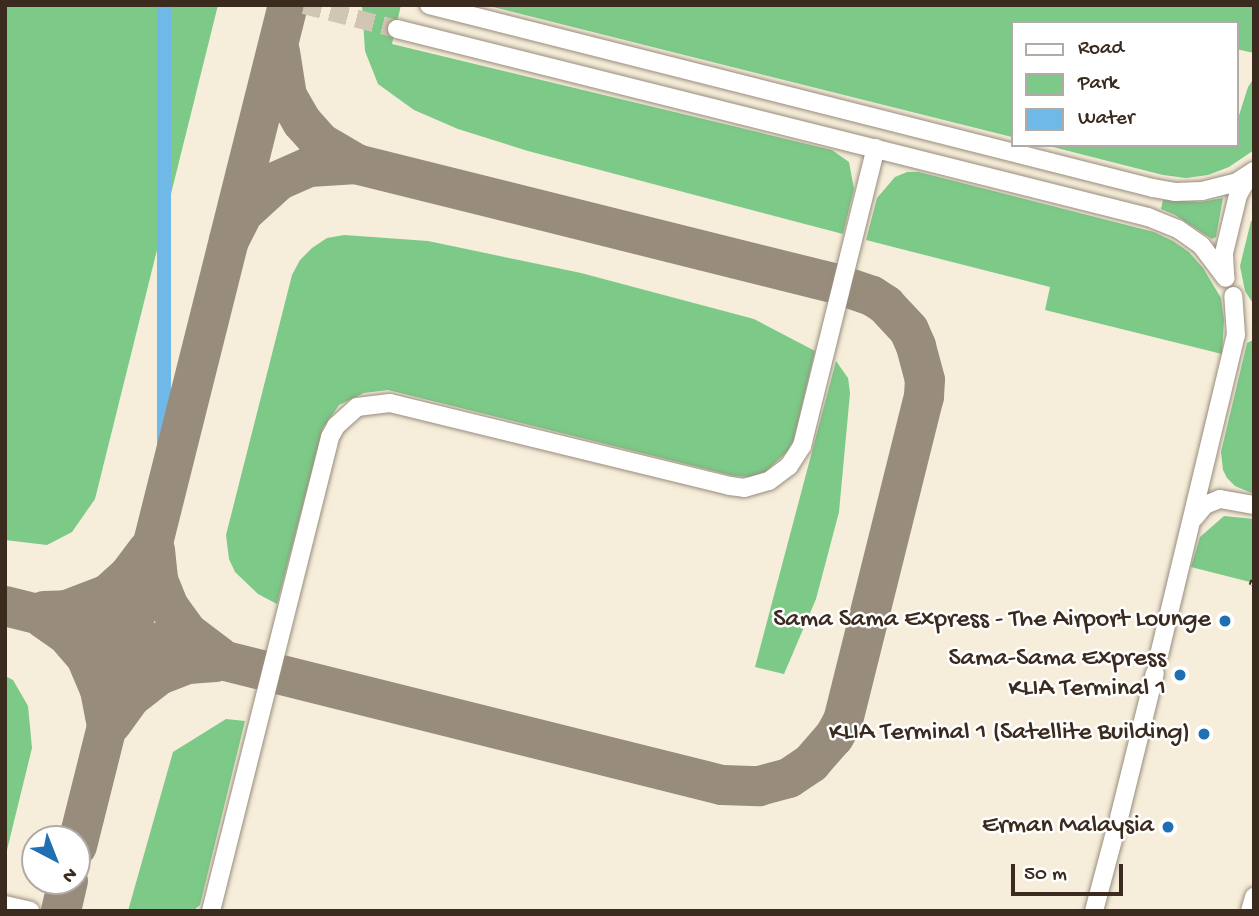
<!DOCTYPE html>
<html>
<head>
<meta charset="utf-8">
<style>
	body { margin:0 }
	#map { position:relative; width:1259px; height:916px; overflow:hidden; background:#f6edda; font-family:"Gochi Hand",sans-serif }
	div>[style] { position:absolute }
	.green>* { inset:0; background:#7cc988 }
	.water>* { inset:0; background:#6eb9e7; transform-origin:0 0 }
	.taxiway>* { height:40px; margin:-20px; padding:0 20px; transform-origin:20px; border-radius:20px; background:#988c7c }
	.minor-tunnel>* { height:18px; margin-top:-9px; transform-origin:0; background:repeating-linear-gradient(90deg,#d1c6b4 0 18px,transparent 0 27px) }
	.roads { filter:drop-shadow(0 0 2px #988c7c) drop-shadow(0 0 2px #988c7c) }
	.minor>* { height:18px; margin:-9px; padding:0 9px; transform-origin:9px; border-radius:9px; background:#fff }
	.rail>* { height:7px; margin-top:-3.5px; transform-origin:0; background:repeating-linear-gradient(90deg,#fff 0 13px,#3b2a1e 0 26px); box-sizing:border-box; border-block:2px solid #3b2a1e }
	.dots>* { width:19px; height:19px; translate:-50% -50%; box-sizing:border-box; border:4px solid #fff; border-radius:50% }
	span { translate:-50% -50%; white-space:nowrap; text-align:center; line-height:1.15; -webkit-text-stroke:5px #fff; paint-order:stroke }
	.poi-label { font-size:26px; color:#3b2a1e }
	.right { translate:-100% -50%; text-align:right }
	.frame { position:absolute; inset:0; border:7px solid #3b2a1e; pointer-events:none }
	.legend { position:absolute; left:1011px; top:21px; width:228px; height:126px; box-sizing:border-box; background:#fff; border:2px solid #b1aaa5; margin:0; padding:9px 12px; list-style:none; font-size:21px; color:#3b2a1e }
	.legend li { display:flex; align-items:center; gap:14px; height:35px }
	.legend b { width:35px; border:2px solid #b1aaa5 }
	.north { position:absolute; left:21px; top:825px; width:70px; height:70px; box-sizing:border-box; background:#fff; border:2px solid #b1aaa5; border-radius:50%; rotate:138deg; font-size:19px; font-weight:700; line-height:28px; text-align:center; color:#3b2a1e }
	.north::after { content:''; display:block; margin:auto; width:24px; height:32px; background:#1f6fb2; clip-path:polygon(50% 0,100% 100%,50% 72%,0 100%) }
	.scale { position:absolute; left:1011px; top:864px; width:112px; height:32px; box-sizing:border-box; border:4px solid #3b2a1e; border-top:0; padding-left:9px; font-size:21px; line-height:24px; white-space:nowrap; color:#3b2a1e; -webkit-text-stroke:5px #fff; paint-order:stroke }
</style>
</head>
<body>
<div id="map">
	<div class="green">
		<div style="clip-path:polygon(5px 5px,218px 5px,95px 499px,72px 532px,47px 545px,5px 540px)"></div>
		<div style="clip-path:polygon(362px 5px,401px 5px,392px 44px,832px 150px,849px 162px,854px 189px,843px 234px,528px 151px,458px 129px,414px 110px,378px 84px,365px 51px)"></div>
		<div style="clip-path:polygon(485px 5px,1254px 5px,1254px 53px,1236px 49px,1236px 23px,1012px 23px,1012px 137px)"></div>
		<div style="clip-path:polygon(1254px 78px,1254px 150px,1229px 167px,1208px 175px,1186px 178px,1163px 175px,1045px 145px,1236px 145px,1236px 125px,1248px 87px)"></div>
		<div style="clip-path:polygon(907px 172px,919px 172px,1154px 232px,1173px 241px,1189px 252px,1203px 268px,1221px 298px,1224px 320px,1222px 354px,1045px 310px,1050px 287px,866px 240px,877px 198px,895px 177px)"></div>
		<div style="clip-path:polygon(1223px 198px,1216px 237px,1212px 239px,1175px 215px,1161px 209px,1163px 200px,1201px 202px)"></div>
		<div style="clip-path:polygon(1251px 221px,1254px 221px,1254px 305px,1245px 291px,1240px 266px)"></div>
		<div style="clip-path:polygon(344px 235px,428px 241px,581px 273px,754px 319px,815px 351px,794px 439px,787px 452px,765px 472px,750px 477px,734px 476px,388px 390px,364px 393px,339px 405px,323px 428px,277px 604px,258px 594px,235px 572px,229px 559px,226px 535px,292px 275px,300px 260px,312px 248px,327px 238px)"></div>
		<div style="clip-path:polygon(1253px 340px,1254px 340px,1254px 494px,1235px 486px,1227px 478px,1223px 470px,1221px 452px,1247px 343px)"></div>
		<div style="clip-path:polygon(836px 361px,848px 378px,850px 393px,839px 512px,816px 599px,784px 674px,755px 667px)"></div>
		<div style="clip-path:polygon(1224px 516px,1254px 519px,1254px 583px,1191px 567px,1200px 537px)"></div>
		<div style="clip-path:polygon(5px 676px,13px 680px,28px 706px,32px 748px,5px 858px)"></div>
		<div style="clip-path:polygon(226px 719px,245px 721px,200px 905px,193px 911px,128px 911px,173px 752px)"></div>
	</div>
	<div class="water">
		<div style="left:157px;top:5px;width:14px;height:535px"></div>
	</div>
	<div class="taxiway">
		<div style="left:280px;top:52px;width:45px;rotate:81deg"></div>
		<div style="left:287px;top:96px;width:30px;rotate:60deg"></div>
		<div style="left:302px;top:122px;width:28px;rotate:48deg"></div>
		<div style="left:321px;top:143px;width:42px;rotate:30.3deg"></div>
		<div style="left:155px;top:550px;width:30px;rotate:84deg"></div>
		<div style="left:158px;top:580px;width:29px;rotate:68deg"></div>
		<div style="left:169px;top:607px;width:32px;rotate:54deg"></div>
		<div style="left:188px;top:633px;width:39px;rotate:37deg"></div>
		<div style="left:5px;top:606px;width:739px;rotate:14.02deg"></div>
		<div style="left:722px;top:785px;width:37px;rotate:2deg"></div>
		<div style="left:759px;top:786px;width:31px;rotate:-15deg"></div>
		<div style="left:789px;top:778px;width:27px;rotate:-34deg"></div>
		<div style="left:811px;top:763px;width:35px;rotate:-49deg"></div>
		<div style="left:834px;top:737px;width:18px;rotate:-61deg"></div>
		<div style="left:843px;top:721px;width:334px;rotate:-76deg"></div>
		<div style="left:924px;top:397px;width:17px;rotate:-87deg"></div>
		<div style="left:925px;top:380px;width:35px;rotate:-105deg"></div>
		<div style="left:916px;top:346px;width:17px;rotate:-114deg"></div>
		<div style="left:909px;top:330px;width:34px;rotate:-133deg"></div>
		<div style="left:886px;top:305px;width:17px;rotate:-147deg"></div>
		<div style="left:872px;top:296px;width:37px;rotate:-161deg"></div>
		<div style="left:837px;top:284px;width:495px;rotate:-166deg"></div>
		<div style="left:357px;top:164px;width:48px;rotate:176.4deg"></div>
		<div style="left:309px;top:167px;width:34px;rotate:156deg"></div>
		<div style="left:278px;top:181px;width:47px;rotate:137.6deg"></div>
		<div style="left:243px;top:213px;width:31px;rotate:117deg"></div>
		<div style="left:44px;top:611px;width:23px;rotate:-2deg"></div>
		<div style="left:67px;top:610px;width:44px;rotate:-21.3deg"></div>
		<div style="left:108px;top:594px;width:28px;rotate:-42deg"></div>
		<div style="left:129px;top:575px;width:31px;rotate:-53deg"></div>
		<div style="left:43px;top:618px;width:28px;rotate:35deg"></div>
		<div style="left:66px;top:634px;width:30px;rotate:49deg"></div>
		<div style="left:86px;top:657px;width:36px;rotate:67deg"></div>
		<div style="left:100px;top:690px;width:32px;rotate:79deg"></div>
		<div style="left:112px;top:723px;width:32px;rotate:-54deg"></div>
		<div style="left:131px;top:697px;width:36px;rotate:-38deg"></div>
		<div style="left:159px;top:675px;width:31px;rotate:-21deg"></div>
		<div style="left:188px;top:664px;width:27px;rotate:-4deg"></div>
		<div style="left:77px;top:846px;width:867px;rotate:-75.92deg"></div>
		<div style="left:61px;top:911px;width:31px;rotate:-77deg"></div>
	</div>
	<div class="minor-tunnel">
		<div style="left:304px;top:5px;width:96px;rotate:14.5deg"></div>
	</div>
	<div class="roads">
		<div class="minor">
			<div style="left:429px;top:5px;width:747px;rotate:14.19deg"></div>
			<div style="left:1153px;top:188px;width:22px;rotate:10deg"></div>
			<div style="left:1175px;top:192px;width:27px;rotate:-2deg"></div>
			<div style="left:1202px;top:191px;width:36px;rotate:-14deg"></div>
			<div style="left:1237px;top:182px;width:20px;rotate:-33deg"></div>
			<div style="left:397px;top:29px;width:774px;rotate:14.05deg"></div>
			<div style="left:1148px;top:217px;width:32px;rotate:22deg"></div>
			<div style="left:1178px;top:229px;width:28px;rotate:35deg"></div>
			<div style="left:1201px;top:245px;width:41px;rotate:52.9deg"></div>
			<div style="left:1225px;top:273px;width:20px;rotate:-93deg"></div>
			<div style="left:1224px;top:253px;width:60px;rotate:-76.4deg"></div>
			<div style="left:1238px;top:195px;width:22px;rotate:-60deg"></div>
			<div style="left:1194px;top:518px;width:17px;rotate:-50deg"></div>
			<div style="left:1205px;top:505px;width:16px;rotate:-22deg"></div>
			<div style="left:1220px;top:499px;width:35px;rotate:10deg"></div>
			<div style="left:1159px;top:655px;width:329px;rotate:-76.5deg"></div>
			<div style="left:1236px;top:335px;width:39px;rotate:-94deg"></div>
			<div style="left:1119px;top:818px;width:149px;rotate:-76.1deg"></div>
			<div style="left:5px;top:905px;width:26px;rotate:13deg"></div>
			<div style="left:211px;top:911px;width:489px;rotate:-75.9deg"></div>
			<div style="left:330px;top:437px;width:13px;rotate:-61deg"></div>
			<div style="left:336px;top:426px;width:28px;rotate:-42deg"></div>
			<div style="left:357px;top:407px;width:33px;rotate:-7deg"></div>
			<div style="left:390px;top:403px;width:350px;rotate:13.7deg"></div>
			<div style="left:730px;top:486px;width:14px;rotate:8deg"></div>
			<div style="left:744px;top:488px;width:26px;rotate:-16deg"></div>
			<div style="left:769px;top:481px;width:25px;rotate:-37deg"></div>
			<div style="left:789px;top:466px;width:24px;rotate:-57deg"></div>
			<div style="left:802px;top:446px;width:307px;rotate:-76.1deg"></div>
			<div style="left:1094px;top:911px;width:78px;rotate:-75.1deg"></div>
			<div style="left:1250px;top:911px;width:15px;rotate:-74deg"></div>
		</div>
	</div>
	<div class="rail">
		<div style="left:1252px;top:585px;width:5px;rotate:-68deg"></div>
	</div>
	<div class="dots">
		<div style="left:1225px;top:621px;background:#1f6fb2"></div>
		<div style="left:1180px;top:675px;background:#1f6fb2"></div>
		<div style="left:1204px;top:734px;background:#1f6fb2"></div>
		<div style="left:1168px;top:827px;background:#1f6fb2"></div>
	</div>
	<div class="poi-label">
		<span class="right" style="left:1211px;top:621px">Sama Sama Express - The Airport Lounge</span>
		<span class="right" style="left:1166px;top:675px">Sama-Sama Express<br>KLIA Terminal 1</span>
		<span class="right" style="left:1190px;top:734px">KLIA Terminal 1 (Satellite Building)</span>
		<span class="right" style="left:1154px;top:827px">Erman Malaysia</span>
	</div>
	<div class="frame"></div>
	<ul class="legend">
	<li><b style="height:9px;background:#fff"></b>Road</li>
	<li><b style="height:19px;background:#7cc988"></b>Park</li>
	<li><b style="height:19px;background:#6eb9e7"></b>Water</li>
	</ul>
	<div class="north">N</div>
	<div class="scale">50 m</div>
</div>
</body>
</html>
